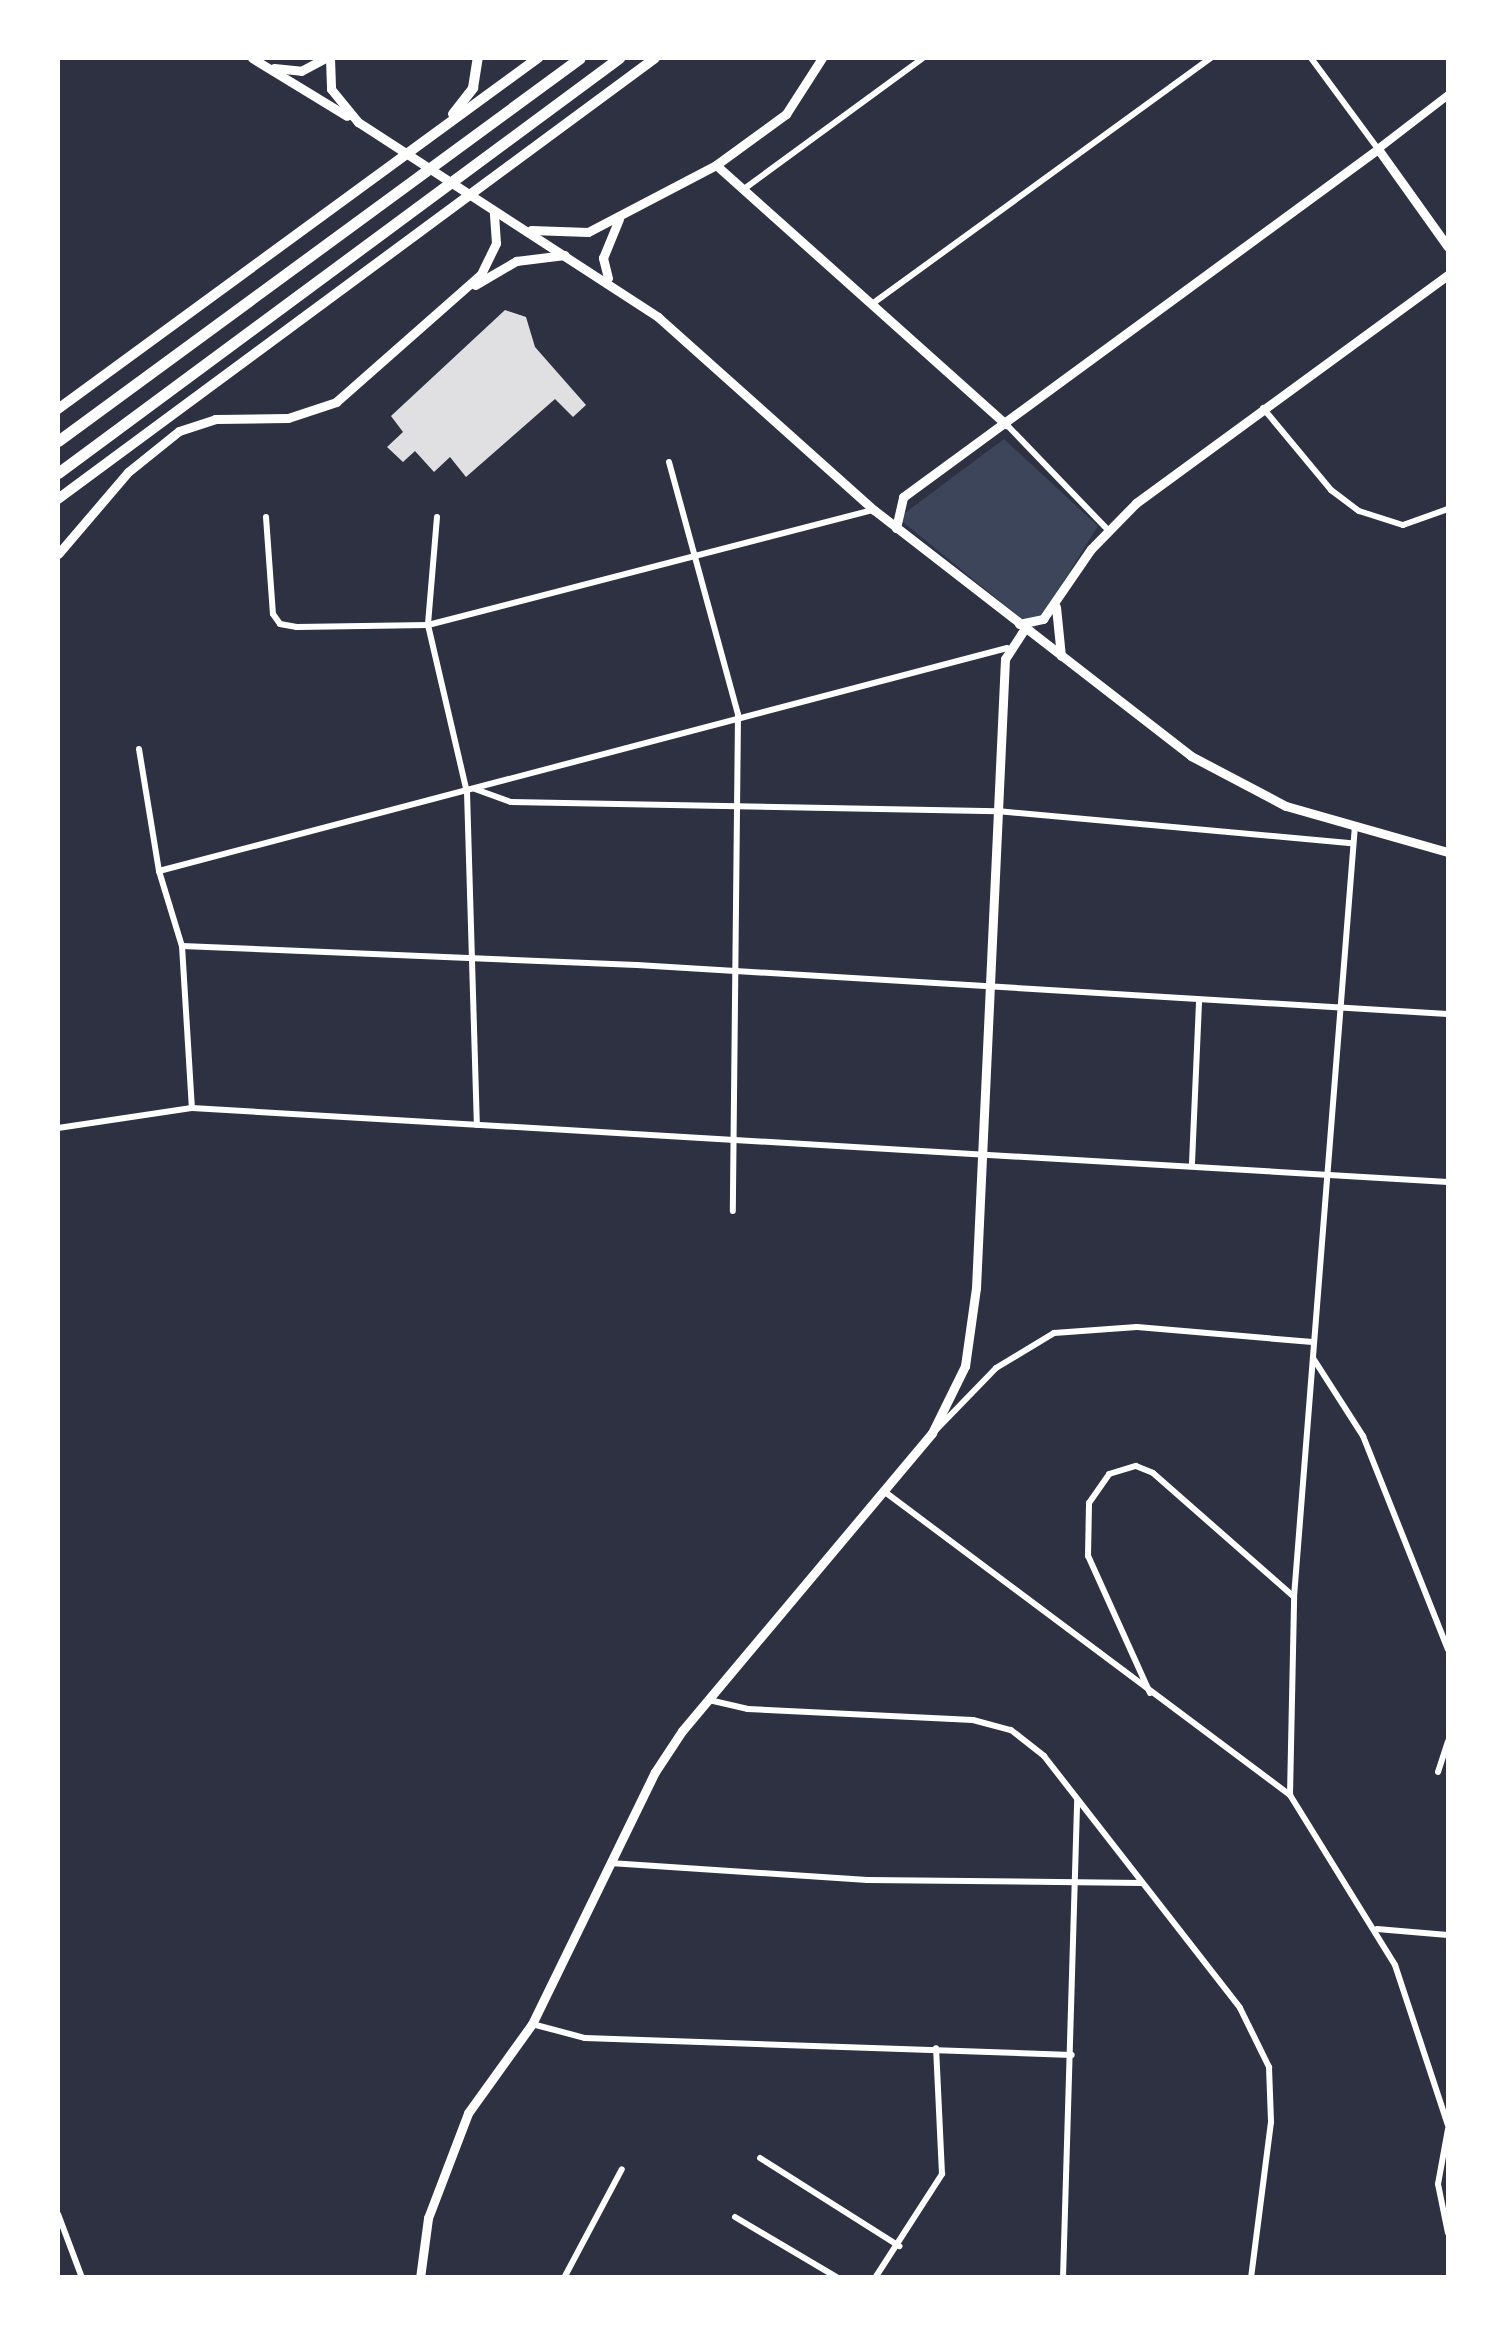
<!DOCTYPE html>
<html>
<head>
<meta charset="utf-8">
<style>
	body { margin:0 }
	#map { position:relative; width:1506px; height:2335px; overflow:hidden; background:#2d3142; font-family:"Exo 2",sans-serif }
	div>[style] { position:absolute }
	.green>* { inset:0; background:#3c4559 }
	.building>* { inset:0; background:#e0e0e3 }
	.minor>* { height:6px; margin:-3px; padding:0 3px; transform-origin:3px; border-radius:3px; background:#fff }
	.tertiary>* { height:8px; margin:-4px; padding:0 4px; transform-origin:4px; border-radius:4px; background:#fff }
	.secondary>* { height:9px; margin:-4.5px; padding:0 4.5px; transform-origin:4.5px; border-radius:4.5px; background:#fff }
	.primary>* { height:9px; margin:-4.5px; padding:0 4.5px; transform-origin:4.5px; border-radius:4.5px; background:#fff }
	.trunk>* { height:10px; margin:-5px; padding:0 5px; transform-origin:5px; border-radius:5px; background:#fff }
	.motorway>* { height:11px; margin:-5.5px; padding:0 5.5px; transform-origin:5.5px; border-radius:5.5px; background:#fff }
	span { translate:-50% -50%; white-space:nowrap; text-align:center; line-height:1.15; -webkit-text-stroke:8px #fff; paint-order:stroke }
	.frame { position:absolute; inset:0; border:60px solid #fff; pointer-events:none }
</style>
</head>
<body>
<div id="map">
	<div class="green">
		<div style="clip-path:polygon(1004px 439px,1098px 526px,1034px 629px,898px 518px)"></div>
	</div>
	<div class="building">
		<div style="clip-path:polygon(505px 310px,526px 317px,535px 347px,586px 405px,573px 417px,555px 399px,466px 477px,450px 457px,434px 472px,415px 451px,403px 462px,387px 447px,403px 432px,391px 416px)"></div>
	</div>
	<div class="minor">
		<div style="left:1311px;top:58px;width:113px;rotate:53.6deg"></div>
		<div style="left:744px;top:189px;width:222px;rotate:-36.2deg"></div>
		<div style="left:872px;top:304px;width:419px;rotate:-36deg"></div>
		<div style="left:1263px;top:408px;width:107px;rotate:50.3deg"></div>
		<div style="left:1331px;top:490px;width:35px;rotate:37deg"></div>
		<div style="left:1359px;top:511px;width:46px;rotate:17.7deg"></div>
		<div style="left:1403px;top:525px;width:48px;rotate:-19.6deg"></div>
		<div style="left:1006px;top:424px;width:146px;rotate:46.1deg"></div>
		<div style="left:669px;top:462px;width:262px;rotate:74.7deg"></div>
		<div style="left:738px;top:715px;width:496px;rotate:90.6deg"></div>
		<div style="left:266px;top:517px;width:97px;rotate:85.9deg"></div>
		<div style="left:273px;top:614px;width:12px;rotate:55deg"></div>
		<div style="left:280px;top:624px;width:17px;rotate:10deg"></div>
		<div style="left:297px;top:627px;width:131px;rotate:-0.9deg"></div>
		<div style="left:428px;top:625px;width:461px;rotate:-14.5deg"></div>
		<div style="left:437px;top:517px;width:108px;rotate:94.8deg"></div>
		<div style="left:428px;top:625px;width:171px;rotate:76.9deg"></div>
		<div style="left:467px;top:792px;width:333px;rotate:88.3deg"></div>
		<div style="left:139px;top:749px;width:124px;rotate:80.7deg"></div>
		<div style="left:159px;top:871px;width:78px;rotate:73deg"></div>
		<div style="left:182px;top:946px;width:162px;rotate:86.5deg"></div>
		<div style="left:475px;top:789px;width:38px;rotate:20deg"></div>
		<div style="left:511px;top:802px;width:486px;rotate:1.1deg"></div>
		<div style="left:997px;top:811px;width:356px;rotate:5.2deg"></div>
		<div style="left:159px;top:871px;width:877px;rotate:-14.73deg"></div>
		<div style="left:182px;top:946px;width:455px;rotate:2.4deg"></div>
		<div style="left:637px;top:965px;width:812px;rotate:3.46deg"></div>
		<div style="left:58px;top:1128px;width:135px;rotate:-8.5deg"></div>
		<div style="left:192px;top:1108px;width:1258px;rotate:3.37deg"></div>
		<div style="left:1192px;top:1163px;width:163px;rotate:-87.5deg"></div>
		<div style="left:1313px;top:1358px;width:93px;rotate:57.3deg"></div>
		<div style="left:1363px;top:1436px;width:230px;rotate:68.3deg"></div>
		<div style="left:936px;top:1430px;width:86px;rotate:-45.9deg"></div>
		<div style="left:996px;top:1368px;width:68px;rotate:-31.1deg"></div>
		<div style="left:1054px;top:1333px;width:83px;rotate:-4.1deg"></div>
		<div style="left:1137px;top:1327px;width:176px;rotate:4.9deg"></div>
		<div style="left:885px;top:1492px;width:506px;rotate:36.8deg"></div>
		<div style="left:1290px;top:1795px;width:200px;rotate:58.3deg"></div>
		<div style="left:1395px;top:1965px;width:169px;rotate:71.7deg"></div>
		<div style="left:1150px;top:1693px;width:150px;rotate:-114.3deg"></div>
		<div style="left:1088px;top:1556px;width:53px;rotate:-88.9deg"></div>
		<div style="left:1089px;top:1503px;width:35px;rotate:-55deg"></div>
		<div style="left:1109px;top:1474px;width:28px;rotate:-17deg"></div>
		<div style="left:1136px;top:1466px;width:18px;rotate:22deg"></div>
		<div style="left:1153px;top:1473px;width:186px;rotate:41.3deg"></div>
		<div style="left:709px;top:1700px;width:40px;rotate:13deg"></div>
		<div style="left:748px;top:1709px;width:225px;rotate:2.8deg"></div>
		<div style="left:973px;top:1720px;width:39px;rotate:15deg"></div>
		<div style="left:1011px;top:1730px;width:42px;rotate:38.2deg"></div>
		<div style="left:1044px;top:1756px;width:319px;rotate:52.1deg"></div>
		<div style="left:1240px;top:2008px;width:66px;rotate:63.8deg"></div>
		<div style="left:1269px;top:2067px;width:55px;rotate:87.9deg"></div>
		<div style="left:1271px;top:2122px;width:157px;rotate:97.3deg"></div>
		<div style="left:1438px;top:1772px;width:32px;rotate:-72deg"></div>
		<div style="left:1290px;top:1795px;width:198px;rotate:-88.8deg"></div>
		<div style="left:1294px;top:1597px;width:774px;rotate:-85.48deg"></div>
		<div style="left:610px;top:1863px;width:258px;rotate:3.8deg"></div>
		<div style="left:867px;top:1880px;width:275px;rotate:0.6deg"></div>
		<div style="left:1377px;top:1929px;width:71px;rotate:4.8deg"></div>
		<div style="left:532px;top:2024px;width:55px;rotate:14.8deg"></div>
		<div style="left:585px;top:2038px;width:487px;rotate:2deg"></div>
		<div style="left:1448px;top:2129px;width:56px;rotate:100.3deg"></div>
		<div style="left:1438px;top:2184px;width:50px;rotate:78.5deg"></div>
		<div style="left:760px;top:2158px;width:165px;rotate:32.3deg"></div>
		<div style="left:58px;top:2214px;width:68px;rotate:69.4deg"></div>
		<div style="left:735px;top:2217px;width:120px;rotate:30.6deg"></div>
		<div style="left:564px;top:2278px;width:123px;rotate:-62deg"></div>
		<div style="left:875px;top:2278px;width:124px;rotate:-57.2deg"></div>
		<div style="left:942px;top:2174px;width:126px;rotate:-92.7deg"></div>
		<div style="left:1063px;top:2278px;width:478px;rotate:-88.3deg"></div>
	</div>
	<div class="tertiary">
		<div style="left:1378px;top:149px;width:88px;rotate:-37.6deg"></div>
	</div>
	<div class="secondary">
		<div style="left:716px;top:165px;width:389px;rotate:41.8deg"></div>
		<div style="left:475px;top:285px;width:48px;rotate:-30.3deg"></div>
		<div style="left:516px;top:261px;width:49px;rotate:-7deg"></div>
		<div style="left:896px;top:528px;width:32px;rotate:-77deg"></div>
		<div style="left:903px;top:497px;width:589px;rotate:-36.23deg"></div>
		<div style="left:1378px;top:149px;width:120px;rotate:54.5deg"></div>
		<div style="left:58px;top:554px;width:108px;rotate:-49.5deg"></div>
		<div style="left:128px;top:472px;width:65px;rotate:-38.8deg"></div>
		<div style="left:179px;top:431px;width:38px;rotate:-18deg"></div>
		<div style="left:215px;top:419px;width:73px;rotate:-0.8deg"></div>
		<div style="left:288px;top:418px;width:51px;rotate:-18.4deg"></div>
		<div style="left:336px;top:402px;width:193px;rotate:-41.4deg"></div>
		<div style="left:481px;top:274px;width:34px;rotate:-64deg"></div>
		<div style="left:496px;top:243px;width:32px;rotate:-94deg"></div>
		<div style="left:1056px;top:607px;width:49px;rotate:84.2deg"></div>
		<div style="left:1019px;top:624px;width:25px;rotate:-12deg"></div>
		<div style="left:1043px;top:619px;width:85px;rotate:-55.6deg"></div>
		<div style="left:1091px;top:549px;width:64px;rotate:-45.6deg"></div>
		<div style="left:1136px;top:503px;width:386px;rotate:-36.2deg"></div>
		<div style="left:420px;top:2278px;width:61px;rotate:-82.4deg"></div>
		<div style="left:428px;top:2218px;width:112px;rotate:-69.1deg"></div>
		<div style="left:468px;top:2113px;width:110px;rotate:-54.3deg"></div>
		<div style="left:532px;top:2024px;width:280px;rotate:-64deg"></div>
		<div style="left:655px;top:1772px;width:49px;rotate:-56.6deg"></div>
		<div style="left:682px;top:1731px;width:389px;rotate:-50deg"></div>
		<div style="left:932px;top:1433px;width:75px;rotate:-63.8deg"></div>
		<div style="left:965px;top:1366px;width:79px;rotate:-82deg"></div>
		<div style="left:976px;top:1288px;width:630px;rotate:-87.36deg"></div>
		<div style="left:1005px;top:659px;width:33px;rotate:-57deg"></div>
	</div>
	<div class="primary">
		<div style="left:252px;top:58px;width:111px;rotate:31.4deg"></div>
		<div style="left:330px;top:58px;width:31px;rotate:88deg"></div>
		<div style="left:331px;top:89px;width:43px;rotate:50.7deg"></div>
		<div style="left:358px;top:122px;width:358px;rotate:33deg"></div>
		<div style="left:658px;top:317px;width:290px;rotate:41.8deg"></div>
		<div style="left:874px;top:510px;width:401px;rotate:37.8deg"></div>
		<div style="left:1191px;top:756px;width:107px;rotate:27.8deg"></div>
		<div style="left:1286px;top:806px;width:168px;rotate:15.9deg"></div>
		<div style="left:274px;top:68px;width:27px;rotate:6deg"></div>
		<div style="left:301px;top:71px;width:27px;rotate:-28deg"></div>
		<div style="left:531px;top:230px;width:57px;rotate:2deg"></div>
		<div style="left:588px;top:232px;width:144px;rotate:-27.6deg"></div>
		<div style="left:716px;top:165px;width:87px;rotate:-36.1deg"></div>
		<div style="left:786px;top:114px;width:67px;rotate:-57.3deg"></div>
		<div style="left:608px;top:278px;width:21px;rotate:-104deg"></div>
		<div style="left:603px;top:258px;width:42px;rotate:-67.7deg"></div>
	</div>
	<div class="trunk">
		<div style="left:453px;top:114px;width:33px;rotate:-52deg"></div>
		<div style="left:473px;top:88px;width:30px;rotate:-81deg"></div>
		<div style="left:58px;top:409px;width:595px;rotate:-36.18deg"></div>
		<div style="left:58px;top:499px;width:742px;rotate:-36.45deg"></div>
	</div>
	<div class="motorway">
		<div style="left:58px;top:441px;width:647px;rotate:-36.27deg"></div>
		<div style="left:58px;top:473px;width:698px;rotate:-36.49deg"></div>
	</div>
	<div class="frame"></div>
</div>
</body>
</html>
